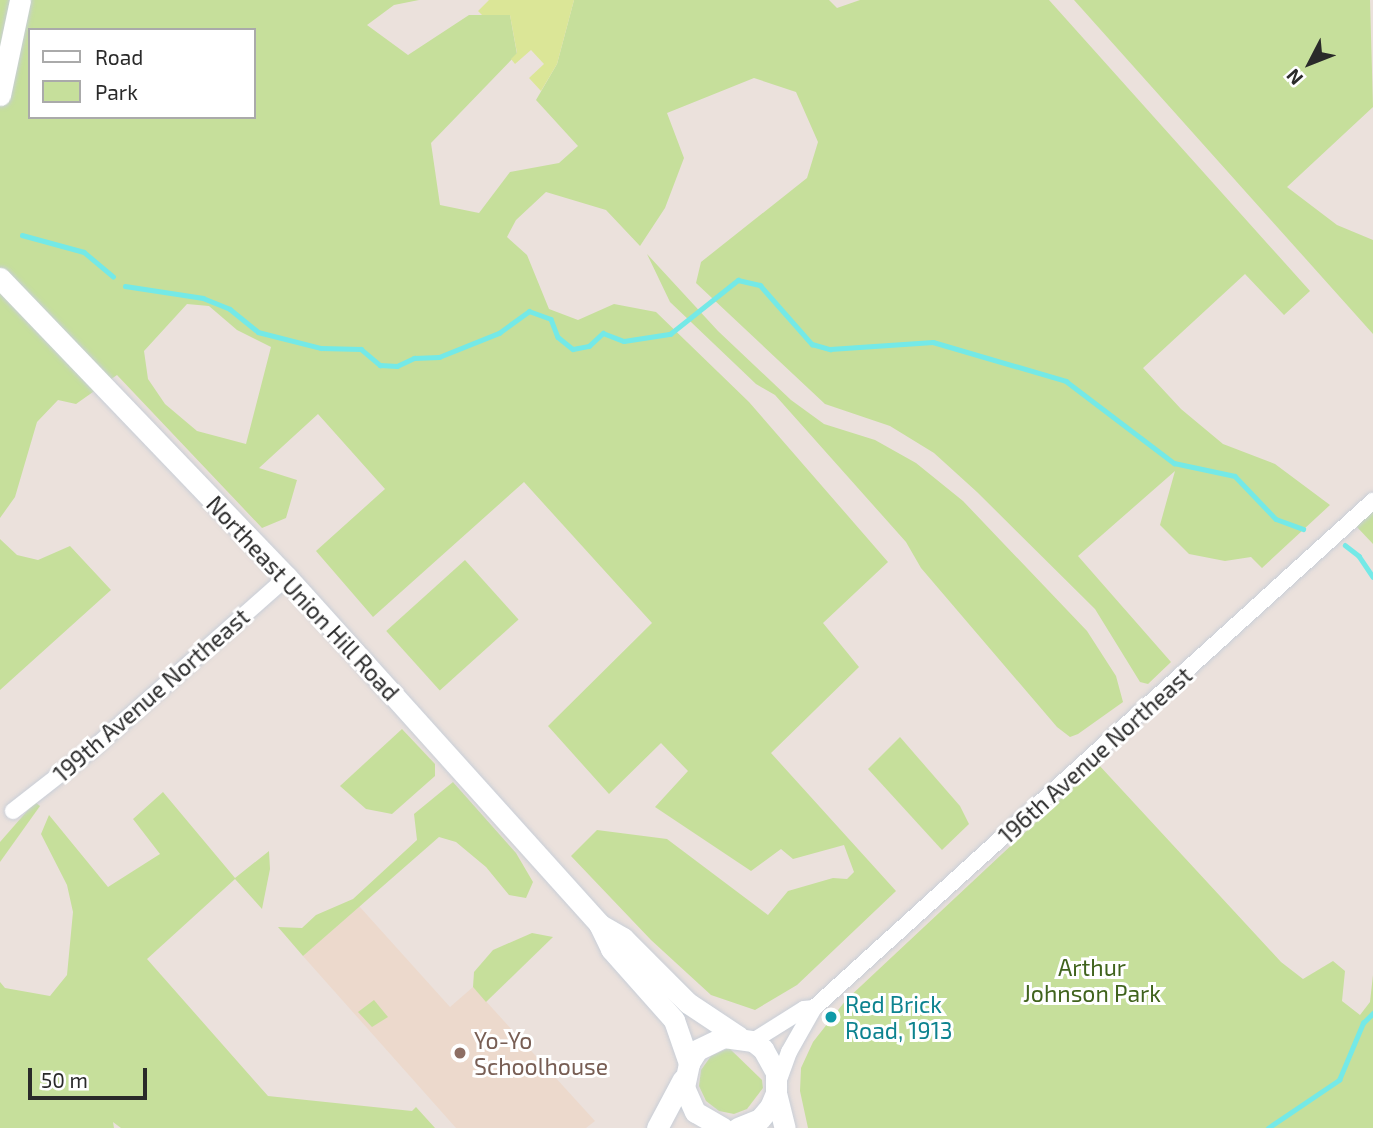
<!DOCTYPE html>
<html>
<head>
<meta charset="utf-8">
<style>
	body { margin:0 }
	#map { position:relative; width:1373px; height:1128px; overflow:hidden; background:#ebe1dc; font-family:"Exo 2",sans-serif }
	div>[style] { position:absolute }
	.education>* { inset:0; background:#ecd9cc }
	.green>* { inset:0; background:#c6df9b; transform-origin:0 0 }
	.pitch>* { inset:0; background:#dbe697 }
	.stream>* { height:4.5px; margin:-2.25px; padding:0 2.25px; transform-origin:2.25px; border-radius:2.25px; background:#74e9e7 }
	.roads { filter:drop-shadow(0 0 2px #c8ced7) drop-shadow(0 0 2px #c8ced7) }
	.street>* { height:16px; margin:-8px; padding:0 8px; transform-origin:8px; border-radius:8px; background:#fff }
	.secondary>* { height:21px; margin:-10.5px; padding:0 10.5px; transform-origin:10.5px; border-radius:10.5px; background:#fff }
	.dots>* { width:19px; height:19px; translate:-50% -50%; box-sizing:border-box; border:4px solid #fff; border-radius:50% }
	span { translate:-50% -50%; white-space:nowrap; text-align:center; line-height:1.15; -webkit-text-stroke:6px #fff; paint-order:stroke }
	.street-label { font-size:23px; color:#2a2a2a }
	.park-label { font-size:23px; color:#40631d }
	.culture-label { font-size:23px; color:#0d838f }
	.left { translate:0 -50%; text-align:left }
	.education-label { font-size:23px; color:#785e54 }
	.legend { position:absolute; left:28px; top:28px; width:228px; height:91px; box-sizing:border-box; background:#fff; border:2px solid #aaa; margin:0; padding:9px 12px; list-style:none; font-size:21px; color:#2a2a2a }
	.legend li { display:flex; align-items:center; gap:14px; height:35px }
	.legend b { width:35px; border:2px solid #aaa }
	.north { position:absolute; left:1275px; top:28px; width:70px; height:70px; -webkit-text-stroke:5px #fff; paint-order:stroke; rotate:228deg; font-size:19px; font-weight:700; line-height:28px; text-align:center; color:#2a2a2a }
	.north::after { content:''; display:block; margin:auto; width:24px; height:32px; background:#2a2a2a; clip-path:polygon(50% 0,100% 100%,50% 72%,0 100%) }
	.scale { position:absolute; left:28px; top:1068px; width:119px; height:32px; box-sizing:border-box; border:4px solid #2a2a2a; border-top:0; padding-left:9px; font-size:21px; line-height:24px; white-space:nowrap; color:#2a2a2a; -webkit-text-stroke:5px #fff; paint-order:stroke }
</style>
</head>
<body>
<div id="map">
	<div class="education">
		<div style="clip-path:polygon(359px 906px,450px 1007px,473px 987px,595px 1121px,586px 1128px,456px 1128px,303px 956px)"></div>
	</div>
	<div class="green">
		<div style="clip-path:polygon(evenodd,0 0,419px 0,394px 5px,367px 25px,408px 55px,469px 15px,510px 15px,517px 54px,431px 143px,440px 205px,479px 213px,510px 172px,559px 163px,578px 146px,536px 100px,557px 64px,574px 0,829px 0,837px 8px,860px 0,1049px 0,1310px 291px,1284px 315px,1245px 274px,1143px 368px,1181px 409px,1223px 444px,1275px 464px,1330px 505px,1262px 568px,1251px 557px,1225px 561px,1189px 554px,1160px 525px,1175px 471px,1078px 556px,1171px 662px,1148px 684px,1140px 682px,1095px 609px,977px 492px,934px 453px,890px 426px,825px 404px,696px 283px,701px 262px,807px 178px,818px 142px,796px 92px,754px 78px,667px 113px,684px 158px,665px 208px,640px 246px,606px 210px,546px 192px,516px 220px,507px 237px,527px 255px,549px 309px,578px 320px,614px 304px,656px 312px,749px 402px,888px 562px,823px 623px,859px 667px,771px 753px,896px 891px,797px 985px,755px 1010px,711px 995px,651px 940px,571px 856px,597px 830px,667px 839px,768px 915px,788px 891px,833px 878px,847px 879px,854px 872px,844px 845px,793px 859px,781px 849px,751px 871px,655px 807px,688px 771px,661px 743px,609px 794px,548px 726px,652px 623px,524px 482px,373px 617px,316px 551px,385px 489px,318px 414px,259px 468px,297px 480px,286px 518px,262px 528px,117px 375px,76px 404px,58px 400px,37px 422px,15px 497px,0 518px,0 0,30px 30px,254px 30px,254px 117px,30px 117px,30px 30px,0 0,187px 304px,209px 306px,237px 330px,271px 347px,246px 444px,197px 431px,165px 404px,148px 379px,144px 351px,187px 304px)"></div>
		<div style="clip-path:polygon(1074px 0,1370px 0,1373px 107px,1287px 187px,1337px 225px,1373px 240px,1373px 334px)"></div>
		<div style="clip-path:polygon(647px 254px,718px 331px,791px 400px,824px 424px,875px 440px,916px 463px,963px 501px,1087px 631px,1116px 676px,1123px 702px,1078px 734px,1070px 737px,1057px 727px,921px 568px,906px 542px,775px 395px,756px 384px,670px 302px)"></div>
		<div style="clip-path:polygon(1373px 510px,1373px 544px,1356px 526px)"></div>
		<div style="clip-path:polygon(0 539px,17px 555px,38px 560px,70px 546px,111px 590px,0 690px)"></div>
		<div style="left:465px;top:560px;width:80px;height:106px;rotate:48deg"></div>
		<div style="clip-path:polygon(402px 729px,435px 764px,435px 776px,392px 814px,366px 809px,340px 786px)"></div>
		<div style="clip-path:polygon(900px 737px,960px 806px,969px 824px,942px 850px,868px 769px)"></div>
		<div style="clip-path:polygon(1098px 764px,1281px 962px,1303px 979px,1333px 961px,1345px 971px,1342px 1001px,1360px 1015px,1370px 1002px,1373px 975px,1373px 1128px,808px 1128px,800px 1091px,801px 1068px,813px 1042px,846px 1000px)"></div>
		<div style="clip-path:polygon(453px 782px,516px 853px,533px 882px,526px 898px,509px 895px,486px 867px,456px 842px,439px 837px,303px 956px,278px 927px,302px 928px,316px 915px,353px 899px,417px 840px,414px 814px)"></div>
		<div style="clip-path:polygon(163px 792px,235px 878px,269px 851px,270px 869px,262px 909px,235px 879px,147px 959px,268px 1096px,412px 1111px,416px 1107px,435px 1128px,121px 1128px,113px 1122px,114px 1128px,0 1128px,0 982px,5px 988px,50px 996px,67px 975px,73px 912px,67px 885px,41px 834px,49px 815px,108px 887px,160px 854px,133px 819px)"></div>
		<div style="clip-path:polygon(35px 802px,40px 806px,0 862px,0 842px)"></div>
		<div style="clip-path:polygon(532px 933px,553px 937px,486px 1002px,473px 987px,474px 972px,493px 950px)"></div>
		<div style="clip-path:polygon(374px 1000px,388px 1017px,372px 1027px,358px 1012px)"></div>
		<div style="clip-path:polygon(729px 1048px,762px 1080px,763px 1088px,747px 1109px,734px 1114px,719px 1111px,706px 1101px,699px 1086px,701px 1070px,711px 1056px)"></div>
	</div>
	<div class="pitch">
		<div style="clip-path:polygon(489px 0,574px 0,557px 64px,541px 91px,529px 78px,544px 64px,531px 50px,515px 64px,511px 59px,517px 53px,510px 15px,482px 15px,478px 11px)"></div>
	</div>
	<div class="stream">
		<div style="left:22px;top:235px;width:64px;rotate:15.3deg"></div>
		<div style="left:84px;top:252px;width:38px;rotate:40deg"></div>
		<div style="left:125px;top:286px;width:79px;rotate:8.7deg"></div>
		<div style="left:203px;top:298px;width:29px;rotate:22deg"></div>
		<div style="left:230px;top:309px;width:36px;rotate:39deg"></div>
		<div style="left:258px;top:332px;width:65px;rotate:14.3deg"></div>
		<div style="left:321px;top:348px;width:40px;rotate:1.4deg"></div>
		<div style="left:361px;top:349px;width:25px;rotate:40deg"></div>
		<div style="left:380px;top:365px;width:17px;rotate:3deg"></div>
		<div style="left:397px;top:366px;width:19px;rotate:-25deg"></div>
		<div style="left:414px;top:358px;width:25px;rotate:-2deg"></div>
		<div style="left:439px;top:357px;width:65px;rotate:-21.8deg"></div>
		<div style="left:499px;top:333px;width:37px;rotate:-36deg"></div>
		<div style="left:529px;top:311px;width:23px;rotate:20deg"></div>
		<div style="left:551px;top:319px;width:19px;rotate:69deg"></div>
		<div style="left:558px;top:337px;width:19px;rotate:39deg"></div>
		<div style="left:573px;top:349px;width:16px;rotate:-11deg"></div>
		<div style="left:589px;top:346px;width:19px;rotate:-43deg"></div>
		<div style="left:603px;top:333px;width:22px;rotate:21deg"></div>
		<div style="left:624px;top:341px;width:47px;rotate:-8.7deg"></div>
		<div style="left:670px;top:334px;width:87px;rotate:-38.5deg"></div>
		<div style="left:738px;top:280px;width:23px;rotate:13deg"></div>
		<div style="left:760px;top:285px;width:79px;rotate:48.6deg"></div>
		<div style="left:812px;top:344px;width:19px;rotate:16deg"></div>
		<div style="left:830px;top:349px;width:103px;rotate:-3.9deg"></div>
		<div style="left:933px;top:342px;width:139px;rotate:16.3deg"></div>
		<div style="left:1066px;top:381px;width:136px;rotate:37.2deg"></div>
		<div style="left:1174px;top:463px;width:62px;rotate:12deg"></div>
		<div style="left:1235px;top:476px;width:59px;rotate:46.4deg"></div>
		<div style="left:1276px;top:519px;width:29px;rotate:20deg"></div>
		<div style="left:1345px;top:545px;width:18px;rotate:38deg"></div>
		<div style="left:1359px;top:556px;width:25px;rotate:56deg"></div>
		<div style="left:1268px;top:1128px;width:86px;rotate:-34.1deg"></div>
		<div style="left:1339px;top:1080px;width:62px;rotate:-67.2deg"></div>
		<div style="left:1363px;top:1023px;width:14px;rotate:-45deg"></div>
	</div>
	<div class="roads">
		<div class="street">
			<div style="left:13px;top:811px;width:104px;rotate:-38deg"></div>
			<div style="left:95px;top:747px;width:256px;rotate:-41.5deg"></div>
			<div style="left:753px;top:1041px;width:60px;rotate:-32.1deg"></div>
			<div style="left:804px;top:1009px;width:10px;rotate:-6deg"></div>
			<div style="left:777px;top:1085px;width:35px;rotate:-70deg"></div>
			<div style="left:789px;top:1052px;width:51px;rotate:-60.4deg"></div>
			<div style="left:814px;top:1008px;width:755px;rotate:-42.21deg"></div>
		</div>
		<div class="secondary">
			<div style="left:0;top:95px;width:97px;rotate:-78.1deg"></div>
			<div style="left:0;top:278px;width:414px;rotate:46.2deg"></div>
			<div style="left:287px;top:577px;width:467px;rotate:48deg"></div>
			<div style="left:599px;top:924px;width:28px;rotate:64deg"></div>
			<div style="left:611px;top:949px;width:95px;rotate:48.4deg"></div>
			<div style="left:674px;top:1020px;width:46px;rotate:70.8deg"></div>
			<div style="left:599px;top:924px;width:28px;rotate:30deg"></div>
			<div style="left:623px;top:938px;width:92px;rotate:45deg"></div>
			<div style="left:688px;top:1003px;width:61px;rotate:33.7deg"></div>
			<div style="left:776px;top:1093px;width:36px;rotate:76deg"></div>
			<div style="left:657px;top:1128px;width:55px;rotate:-62deg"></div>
			<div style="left:723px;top:1128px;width:32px;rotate:-150deg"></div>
			<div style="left:695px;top:1112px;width:27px;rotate:-114deg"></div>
			<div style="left:684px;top:1087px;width:25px;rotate:-78deg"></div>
			<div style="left:689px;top:1063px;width:15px;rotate:-58deg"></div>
			<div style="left:697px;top:1050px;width:30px;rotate:-26deg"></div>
			<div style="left:724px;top:1037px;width:29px;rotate:8deg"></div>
			<div style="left:753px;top:1041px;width:13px;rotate:39deg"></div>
			<div style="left:763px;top:1049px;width:26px;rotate:61deg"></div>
			<div style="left:776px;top:1072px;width:21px;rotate:90deg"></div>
			<div style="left:776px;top:1093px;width:15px;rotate:113deg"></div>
			<div style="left:770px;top:1107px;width:16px;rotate:130deg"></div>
			<div style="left:760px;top:1119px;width:24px;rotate:158deg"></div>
		</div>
	</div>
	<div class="dots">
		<div style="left:831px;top:1017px;background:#0f9aa8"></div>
		<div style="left:460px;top:1053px;background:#8d6e63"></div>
	</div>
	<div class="street-label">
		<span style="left:303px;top:598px;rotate:47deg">Northeast Union Hill Road</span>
		<span style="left:151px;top:695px;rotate:-41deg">199th Avenue Northeast</span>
		<span style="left:1095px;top:755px;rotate:-42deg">196th Avenue Northeast</span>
	</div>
	<div class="park-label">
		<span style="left:1092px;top:980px">Arthur<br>Johnson Park</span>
	</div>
	<div class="culture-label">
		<span class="left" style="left:845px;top:1017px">Red Brick<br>Road, 1913</span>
	</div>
	<div class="education-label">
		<span class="left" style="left:474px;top:1053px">Yo-Yo<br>Schoolhouse</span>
	</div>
	<ul class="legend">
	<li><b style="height:9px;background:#fff"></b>Road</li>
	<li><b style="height:19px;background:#c6df9b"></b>Park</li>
	</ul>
	<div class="north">N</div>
	<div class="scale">50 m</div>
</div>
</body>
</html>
